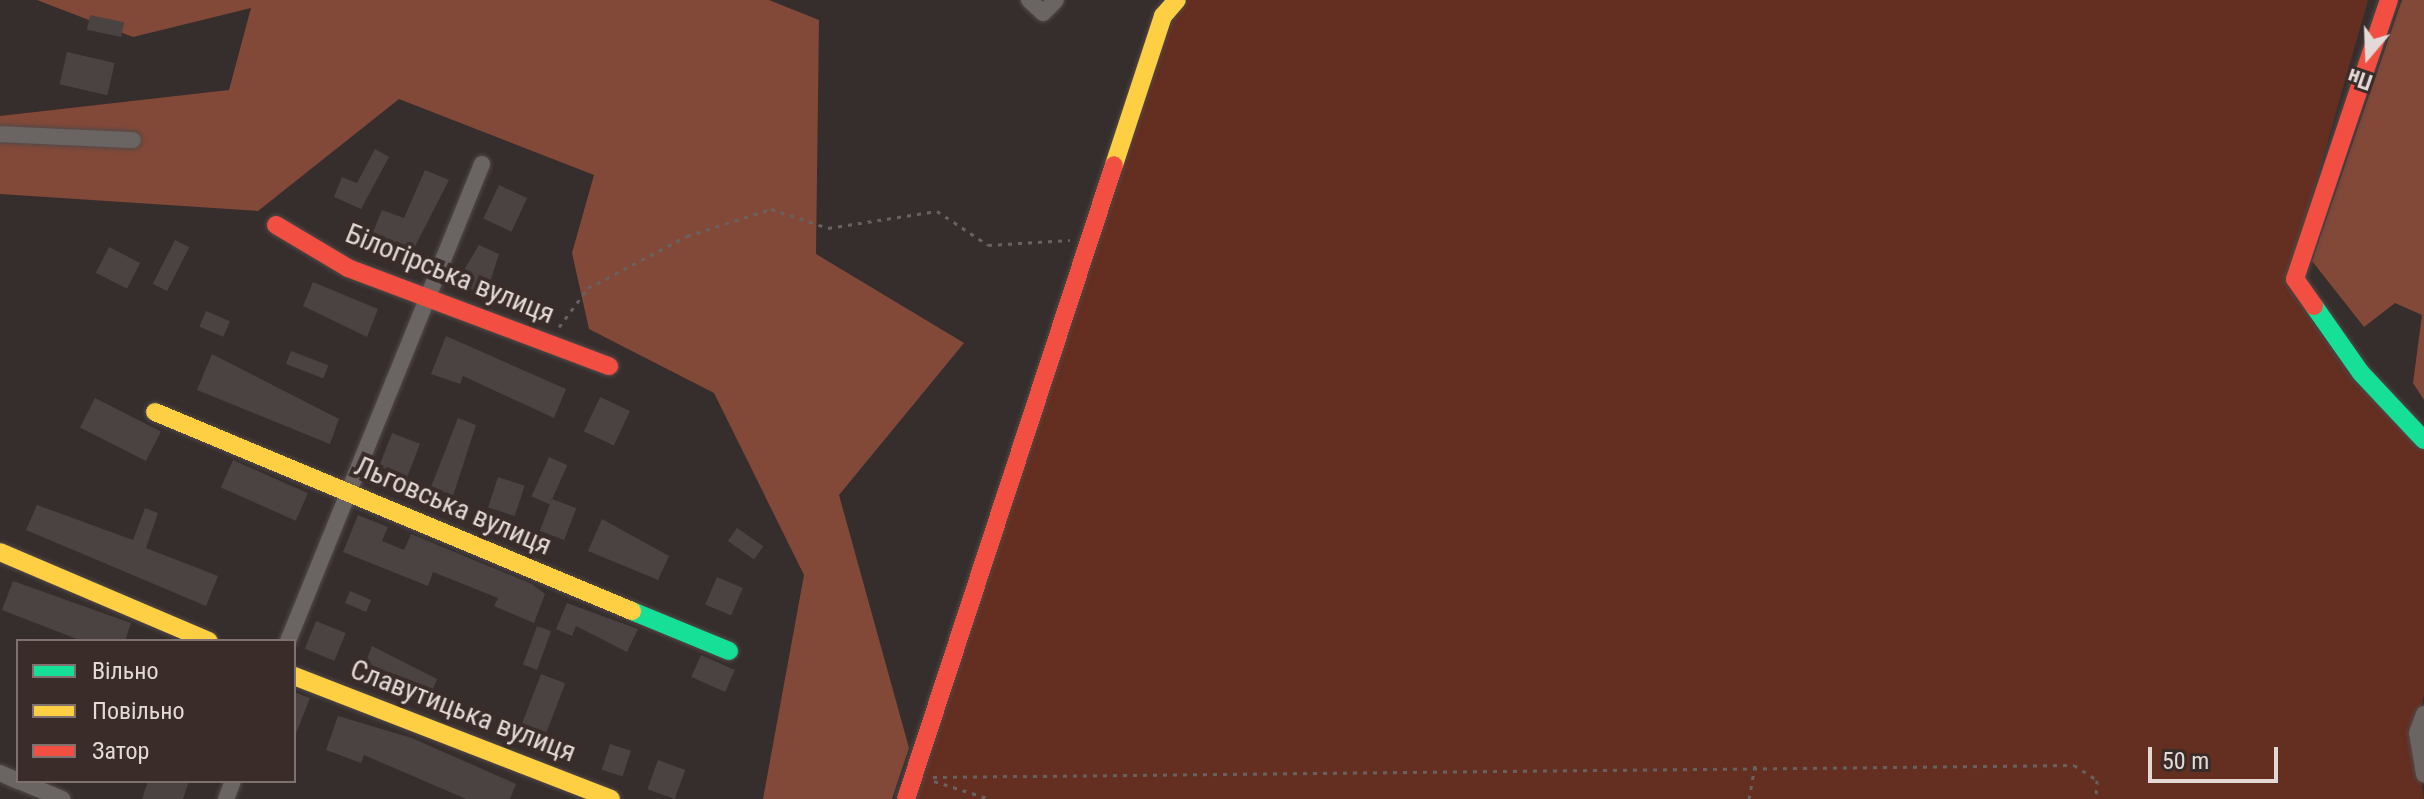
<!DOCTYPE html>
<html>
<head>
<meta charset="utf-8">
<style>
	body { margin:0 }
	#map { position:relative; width:2424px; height:799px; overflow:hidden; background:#362e2c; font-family:"Roboto Condensed",sans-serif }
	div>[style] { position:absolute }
	.green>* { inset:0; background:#642e20 }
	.forest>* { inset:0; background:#824939 }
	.building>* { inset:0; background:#4a4341; transform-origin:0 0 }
	.path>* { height:3px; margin-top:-1.5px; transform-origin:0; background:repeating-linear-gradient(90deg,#676260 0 4px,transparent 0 10px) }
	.roads { filter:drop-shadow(0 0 2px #514948) drop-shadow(0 0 2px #514948) }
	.street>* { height:16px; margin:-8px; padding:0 8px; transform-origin:8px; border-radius:8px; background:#6a6462 }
	.fast>* { height:18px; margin:-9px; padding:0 9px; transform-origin:9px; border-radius:9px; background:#16e098 }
	.slow>* { height:18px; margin:-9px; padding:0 9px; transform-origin:9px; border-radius:9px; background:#ffcf43 }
	.jam>* { height:18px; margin:-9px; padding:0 9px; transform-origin:9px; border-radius:9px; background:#f24e42 }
	span { translate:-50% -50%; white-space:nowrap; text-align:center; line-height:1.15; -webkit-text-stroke:8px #3a2c28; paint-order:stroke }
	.street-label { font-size:28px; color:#e3d9d7 }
	.legend { position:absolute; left:16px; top:639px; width:280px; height:144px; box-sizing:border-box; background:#3a2c28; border:2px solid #7e716e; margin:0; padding:10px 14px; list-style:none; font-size:24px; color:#e3d9d7 }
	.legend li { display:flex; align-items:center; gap:16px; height:40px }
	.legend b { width:40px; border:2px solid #7e716e }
	.north { position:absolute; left:2328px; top:16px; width:80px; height:80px; -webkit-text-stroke:6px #3a2c28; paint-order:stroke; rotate:199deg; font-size:22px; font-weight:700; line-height:32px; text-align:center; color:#e3d9d7 }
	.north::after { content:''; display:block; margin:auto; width:28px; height:36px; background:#e3d9d7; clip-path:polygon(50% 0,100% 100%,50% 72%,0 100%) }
	.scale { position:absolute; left:2148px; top:747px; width:130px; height:36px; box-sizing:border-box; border:4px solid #e3d9d7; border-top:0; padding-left:10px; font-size:24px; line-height:28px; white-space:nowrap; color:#e3d9d7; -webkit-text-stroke:6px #3a2c28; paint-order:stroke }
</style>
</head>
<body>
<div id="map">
	<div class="green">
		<div style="clip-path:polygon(1187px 0,2368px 0,2287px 285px,2354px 381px,2424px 450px,2424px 695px,2414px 737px,2424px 799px,914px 799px,1170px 20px)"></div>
	</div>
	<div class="forest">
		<div style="clip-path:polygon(37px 0,769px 0,819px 20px,816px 254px,964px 343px,839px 495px,909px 748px,892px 799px,763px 799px,804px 575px,714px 393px,589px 329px,572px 253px,594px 175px,399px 99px,258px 211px,0 194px,0 116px,229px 90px,251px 8px,133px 37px)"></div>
		<div style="clip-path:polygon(2402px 0,2424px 0,2424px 400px,2413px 383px,2422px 315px,2395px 303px,2364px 327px,2312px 261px)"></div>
	</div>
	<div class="building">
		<div style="left:90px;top:15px;width:35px;height:15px;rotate:12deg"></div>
		<div style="left:67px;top:52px;width:49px;height:33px;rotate:13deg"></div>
		<div style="clip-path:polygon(375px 149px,389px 157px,361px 209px,334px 197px,342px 177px,357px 183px)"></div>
		<div style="clip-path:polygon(425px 170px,449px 180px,409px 258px,369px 242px,382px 210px,404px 218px)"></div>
		<div style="left:499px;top:185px;width:31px;height:37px;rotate:25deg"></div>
		<div style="left:175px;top:240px;width:16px;height:49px;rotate:27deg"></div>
		<div style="clip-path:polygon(479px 245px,499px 254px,486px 295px,456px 283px)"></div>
		<div style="left:109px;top:247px;width:35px;height:29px;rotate:27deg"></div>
		<div style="clip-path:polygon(313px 282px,378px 309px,367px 337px,303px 306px)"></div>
		<div style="left:206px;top:311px;width:26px;height:17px;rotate:23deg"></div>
		<div style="clip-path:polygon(446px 336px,566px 389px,554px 418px,463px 376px,460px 384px,431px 374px)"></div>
		<div style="left:291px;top:351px;width:40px;height:14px;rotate:21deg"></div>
		<div style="clip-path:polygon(212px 354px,339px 419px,330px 444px,197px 390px)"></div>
		<div style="left:600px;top:397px;width:33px;height:38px;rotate:25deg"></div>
		<div style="left:95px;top:398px;width:74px;height:33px;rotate:27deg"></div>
		<div style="clip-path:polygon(458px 418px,476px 425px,453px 496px,431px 487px)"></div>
		<div style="left:392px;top:433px;width:30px;height:36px;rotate:21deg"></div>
		<div style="left:549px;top:457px;width:20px;height:43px;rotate:24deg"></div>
		<div style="left:233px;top:460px;width:82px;height:30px;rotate:24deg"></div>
		<div style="left:498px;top:477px;width:28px;height:32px;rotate:18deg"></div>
		<div style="left:552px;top:499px;width:26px;height:34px;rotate:21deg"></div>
		<div style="clip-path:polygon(37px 505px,133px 540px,145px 508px,158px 513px,146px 548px,218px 576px,206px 606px,26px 530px)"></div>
		<div style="clip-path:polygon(358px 515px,388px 527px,382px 541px,404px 550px,411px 534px,532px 584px,545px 594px,534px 623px,494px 606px,498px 598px,433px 572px,428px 586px,343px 552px)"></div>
		<div style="clip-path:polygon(602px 519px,669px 556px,658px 580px,588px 551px)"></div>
		<div style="left:737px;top:528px;width:32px;height:16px;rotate:35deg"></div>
		<div style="left:717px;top:577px;width:28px;height:30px;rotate:23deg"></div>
		<div style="clip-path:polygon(13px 581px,131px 623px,125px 641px,82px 641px,2px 610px)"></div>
		<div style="left:350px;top:591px;width:23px;height:13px;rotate:23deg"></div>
		<div style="clip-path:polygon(567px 603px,638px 629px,627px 652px,576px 626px,572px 636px,556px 629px)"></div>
		<div style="left:316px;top:621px;width:32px;height:30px;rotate:22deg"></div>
		<div style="left:537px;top:626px;width:15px;height:41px;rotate:20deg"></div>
		<div style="clip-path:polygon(372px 646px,437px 679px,427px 705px,360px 677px)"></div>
		<div style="left:701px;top:655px;width:37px;height:24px;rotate:24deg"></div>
		<div style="left:541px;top:674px;width:26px;height:73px;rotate:21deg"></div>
		<div style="clip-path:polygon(294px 692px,310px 698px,295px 736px,294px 735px)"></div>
		<div style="clip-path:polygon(338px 716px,412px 738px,516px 784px,510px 799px,466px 799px,364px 755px,361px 763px,326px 750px)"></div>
		<div style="left:610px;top:744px;width:22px;height:27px;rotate:18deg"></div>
		<div style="left:658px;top:760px;width:29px;height:31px;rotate:20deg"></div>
		<div style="clip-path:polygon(148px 781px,189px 781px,183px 799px,142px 799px)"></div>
	</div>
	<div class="path">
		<div style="left:559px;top:327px;width:49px;rotate:-53.4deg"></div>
		<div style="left:588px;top:288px;width:112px;rotate:-27.7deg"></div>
		<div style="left:687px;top:236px;width:88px;rotate:-17.8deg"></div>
		<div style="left:771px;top:209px;width:60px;rotate:18.4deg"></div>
		<div style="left:828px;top:228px;width:110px;rotate:-8.9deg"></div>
		<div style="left:937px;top:211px;width:61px;rotate:33.7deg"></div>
		<div style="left:988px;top:245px;width:82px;rotate:-3.5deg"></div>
		<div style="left:933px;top:777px;width:1141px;rotate:-0.6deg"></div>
		<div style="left:2074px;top:765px;width:27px;rotate:33deg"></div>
		<div style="left:2097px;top:780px;width:19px;rotate:93deg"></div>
		<div style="left:934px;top:781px;width:59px;rotate:17.8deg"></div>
		<div style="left:1749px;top:799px;width:34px;rotate:-80deg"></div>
	</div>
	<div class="roads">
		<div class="street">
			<div style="left:1029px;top:0;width:19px;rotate:43deg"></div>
			<div style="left:1043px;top:13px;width:18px;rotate:-45deg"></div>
			<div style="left:0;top:134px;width:133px;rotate:2.6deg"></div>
			<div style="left:288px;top:641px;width:515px;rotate:-67.87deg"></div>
			<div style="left:2424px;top:714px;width:20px;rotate:110deg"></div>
			<div style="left:2417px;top:733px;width:42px;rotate:80.3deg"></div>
			<div style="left:0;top:773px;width:20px;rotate:24deg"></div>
			<div style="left:19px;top:781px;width:47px;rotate:22.7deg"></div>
			<div style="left:226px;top:799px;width:19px;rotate:-69deg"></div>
		</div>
		<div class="fast">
			<div style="left:2314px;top:306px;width:82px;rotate:55deg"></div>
			<div style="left:2361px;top:373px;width:92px;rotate:46.8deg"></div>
			<div style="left:632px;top:611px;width:105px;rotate:22.4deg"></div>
		</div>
		<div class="slow">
			<div style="left:1114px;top:165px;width:157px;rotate:-71.8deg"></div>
			<div style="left:1163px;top:16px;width:21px;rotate:-49deg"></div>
			<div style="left:155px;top:412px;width:517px;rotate:22.65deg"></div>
			<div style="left:0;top:552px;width:227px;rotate:23.1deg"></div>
			<div style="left:294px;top:676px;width:340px;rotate:21.2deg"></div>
		</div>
		<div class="jam">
			<div style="left:276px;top:225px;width:84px;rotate:30.8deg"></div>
			<div style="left:348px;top:268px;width:279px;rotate:20.6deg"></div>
			<div style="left:2314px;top:306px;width:33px;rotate:-125deg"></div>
			<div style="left:2295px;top:279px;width:294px;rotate:-71.4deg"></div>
			<div style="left:906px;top:799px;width:667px;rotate:-71.84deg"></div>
		</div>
	</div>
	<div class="street-label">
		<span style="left:450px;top:274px;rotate:22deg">Білогірська вулиця</span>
		<span style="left:453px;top:506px;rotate:23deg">Льговська вулиця</span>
		<span style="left:463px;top:711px;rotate:21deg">Славутицька вулиця</span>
	</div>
	<ul class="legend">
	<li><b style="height:10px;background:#16e098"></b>Вільно</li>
	<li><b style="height:10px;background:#ffcf43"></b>Повільно</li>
	<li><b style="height:10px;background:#f24e42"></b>Затор</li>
	</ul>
	<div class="north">Пн</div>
	<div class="scale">50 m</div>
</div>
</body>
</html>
